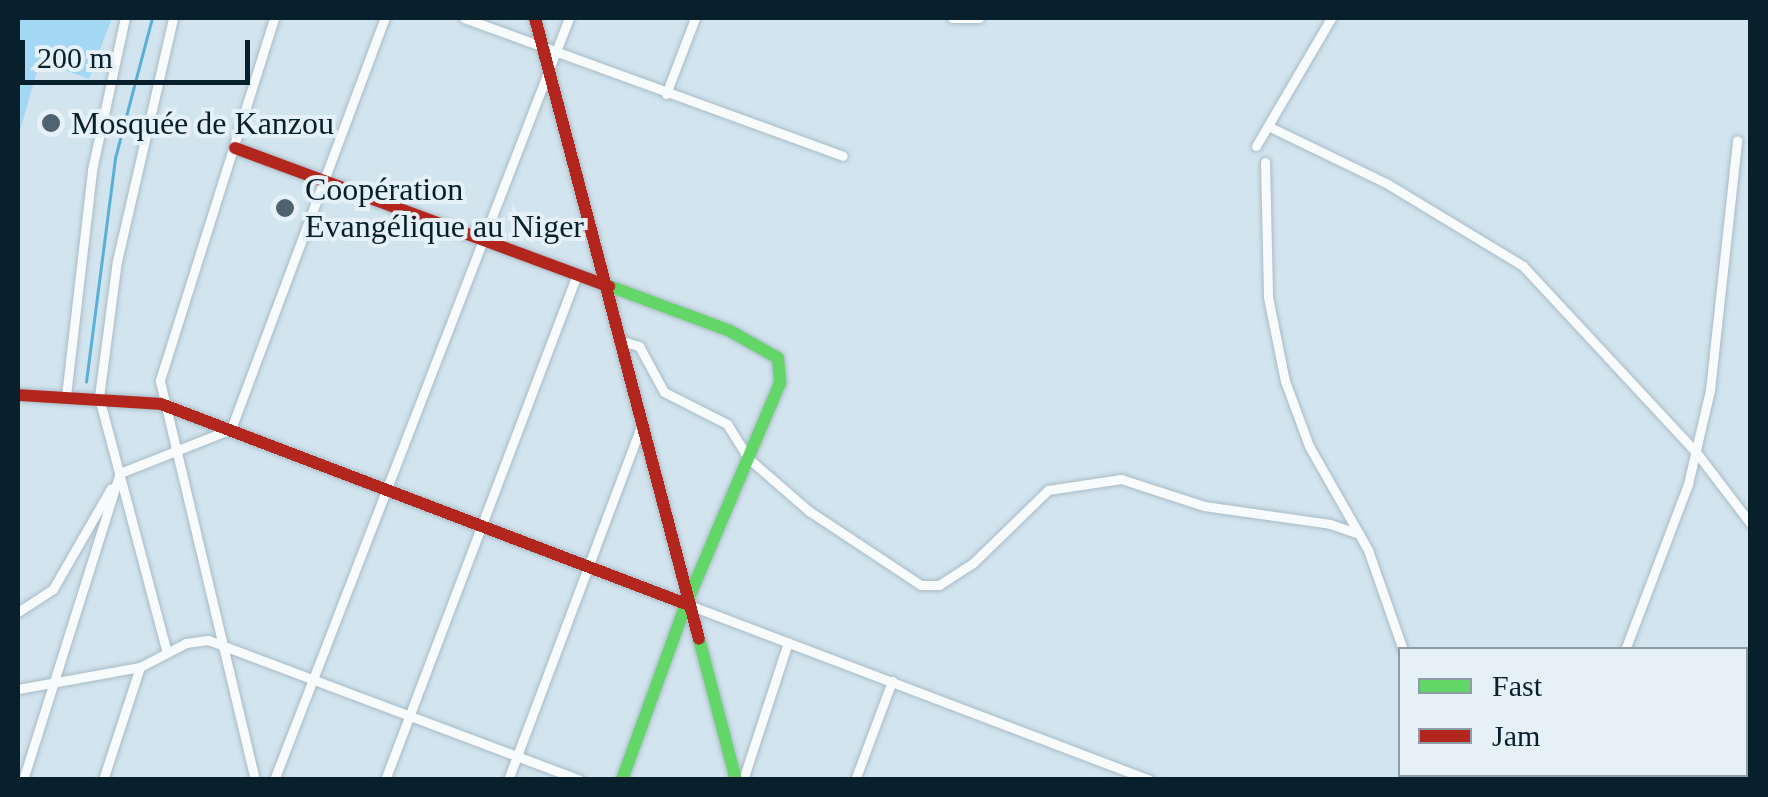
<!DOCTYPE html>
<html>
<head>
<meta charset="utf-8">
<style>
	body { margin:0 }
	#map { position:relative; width:1768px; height:797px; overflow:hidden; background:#d2e4ee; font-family:Georgia,serif }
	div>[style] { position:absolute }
	.green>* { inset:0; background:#a3d7f4 }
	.stream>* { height:2.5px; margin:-1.25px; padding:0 1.25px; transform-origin:1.25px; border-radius:1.25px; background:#58b0d8 }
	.roads { filter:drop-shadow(0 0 2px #a9bbc6) drop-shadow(0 0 2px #a9bbc6) }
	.street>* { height:9px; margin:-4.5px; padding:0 4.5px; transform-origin:4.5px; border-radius:4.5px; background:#f8fbfc }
	.fast>* { height:12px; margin:-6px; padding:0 6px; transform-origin:6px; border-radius:6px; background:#63d668 }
	.jam>* { height:12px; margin:-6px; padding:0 6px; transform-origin:6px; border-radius:6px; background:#b3261e }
	.dots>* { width:28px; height:28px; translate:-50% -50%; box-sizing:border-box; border:5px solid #e5f0f7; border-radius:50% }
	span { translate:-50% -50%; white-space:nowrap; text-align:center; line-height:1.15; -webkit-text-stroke:8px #e5f0f7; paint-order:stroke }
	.poi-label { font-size:32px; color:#081f2c }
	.left { translate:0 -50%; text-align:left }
	.frame { position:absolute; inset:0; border:20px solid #081f2c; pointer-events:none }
	.legend { position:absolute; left:1398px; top:647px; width:350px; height:130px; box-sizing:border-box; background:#e5f0f7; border:2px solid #8d9ca6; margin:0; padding:12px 18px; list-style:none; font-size:30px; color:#081f2c }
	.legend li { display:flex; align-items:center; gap:20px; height:50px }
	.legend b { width:50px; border:2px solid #8d9ca6 }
	.scale { position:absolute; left:20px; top:40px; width:230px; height:45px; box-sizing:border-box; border:5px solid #081f2c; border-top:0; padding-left:12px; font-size:30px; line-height:35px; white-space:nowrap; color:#081f2c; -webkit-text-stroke:8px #e5f0f7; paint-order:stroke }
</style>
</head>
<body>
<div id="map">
	<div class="green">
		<div style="clip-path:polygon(18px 18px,112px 18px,89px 79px,40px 61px,18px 137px)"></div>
	</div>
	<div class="stream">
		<div style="left:86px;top:382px;width:226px;rotate:-82.6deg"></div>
		<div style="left:115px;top:158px;width:145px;rotate:-75.2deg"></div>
	</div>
	<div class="roads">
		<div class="street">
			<div style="left:464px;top:18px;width:403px;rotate:20deg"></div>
			<div style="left:952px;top:18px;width:27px"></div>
			<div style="left:666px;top:94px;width:81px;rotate:-69.1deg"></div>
			<div style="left:1268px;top:126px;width:131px;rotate:25.8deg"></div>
			<div style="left:1386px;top:183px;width:160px;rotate:31.2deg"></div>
			<div style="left:1523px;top:266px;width:254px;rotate:47.1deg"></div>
			<div style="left:1696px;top:452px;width:89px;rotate:52.7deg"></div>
			<div style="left:1256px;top:146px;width:148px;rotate:-59.6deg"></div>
			<div style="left:1265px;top:162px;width:135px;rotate:88.7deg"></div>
			<div style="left:1268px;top:297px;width:86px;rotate:78.6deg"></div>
			<div style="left:1285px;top:381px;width:69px;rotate:69.7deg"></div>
			<div style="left:1309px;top:446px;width:120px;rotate:60.4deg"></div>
			<div style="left:1368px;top:550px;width:106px;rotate:70.7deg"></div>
			<div style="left:619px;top:340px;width:21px;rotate:17deg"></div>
			<div style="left:639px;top:346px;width:52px;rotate:61.5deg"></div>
			<div style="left:664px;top:392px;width:71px;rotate:26.9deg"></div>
			<div style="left:727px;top:424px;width:40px;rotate:58deg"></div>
			<div style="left:748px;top:458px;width:81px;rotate:41deg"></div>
			<div style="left:809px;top:511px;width:134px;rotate:33.5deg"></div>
			<div style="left:921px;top:585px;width:18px"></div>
			<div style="left:939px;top:585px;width:40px;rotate:-32.9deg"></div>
			<div style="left:973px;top:563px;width:105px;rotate:-44.2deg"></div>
			<div style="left:1048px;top:490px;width:74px;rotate:-8.6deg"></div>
			<div style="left:1121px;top:479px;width:87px;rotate:18deg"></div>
			<div style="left:1204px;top:506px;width:127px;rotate:8.1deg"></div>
			<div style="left:1330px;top:524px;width:31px;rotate:19deg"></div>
			<div style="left:66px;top:396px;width:227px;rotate:-83.4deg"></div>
			<div style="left:92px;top:170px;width:156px;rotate:-77.8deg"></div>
			<div style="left:689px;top:605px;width:493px;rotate:20.8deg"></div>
			<div style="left:18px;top:612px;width:42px;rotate:-33.3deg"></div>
			<div style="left:53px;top:589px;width:116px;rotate:-60.1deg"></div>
			<div style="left:1625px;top:650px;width:178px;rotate:-69.2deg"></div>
			<div style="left:1688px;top:484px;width:97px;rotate:-76.8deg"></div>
			<div style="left:1710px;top:390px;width:251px;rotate:-83.8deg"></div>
			<div style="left:167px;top:653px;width:265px;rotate:-104.9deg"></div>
			<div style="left:99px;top:397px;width:137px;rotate:-82.5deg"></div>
			<div style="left:117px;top:261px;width:249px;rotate:-77deg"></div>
			<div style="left:18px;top:689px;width:124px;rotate:-10.2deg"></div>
			<div style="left:140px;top:667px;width:52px;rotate:-27.6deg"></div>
			<div style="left:186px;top:643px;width:22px;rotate:-8deg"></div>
			<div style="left:208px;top:640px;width:397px;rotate:20.6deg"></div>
			<div style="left:1672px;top:774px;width:8px;rotate:45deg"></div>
			<div style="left:23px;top:780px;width:322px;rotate:-72.5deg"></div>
			<div style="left:120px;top:473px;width:119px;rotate:-21.6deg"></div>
			<div style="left:231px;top:429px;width:439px;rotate:-69.5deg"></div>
			<div style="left:103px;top:780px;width:119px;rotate:-71.9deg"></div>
			<div style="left:255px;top:780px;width:411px;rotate:-103.4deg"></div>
			<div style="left:160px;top:380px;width:380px;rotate:-72.5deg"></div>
			<div style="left:274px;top:780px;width:817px;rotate:-68.84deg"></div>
			<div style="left:385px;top:780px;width:538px;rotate:-69.21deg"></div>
			<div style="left:508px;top:780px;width:375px;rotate:-69.4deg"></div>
			<div style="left:743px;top:780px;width:145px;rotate:-71.9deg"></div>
			<div style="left:855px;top:780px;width:106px;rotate:-69.5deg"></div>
			<div style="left:1408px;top:780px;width:6px;rotate:-81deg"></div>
		</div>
		<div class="fast">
			<div style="left:609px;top:286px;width:129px;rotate:20.4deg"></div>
			<div style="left:730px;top:331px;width:55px;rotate:29.4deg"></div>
			<div style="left:778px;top:358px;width:25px;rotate:85deg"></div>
			<div style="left:780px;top:383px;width:240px;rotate:113deg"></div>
			<div style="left:686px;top:604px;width:187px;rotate:110deg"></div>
			<div style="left:699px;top:639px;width:146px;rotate:75.3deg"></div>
		</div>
		<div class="jam">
			<div style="left:535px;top:18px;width:642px;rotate:75.21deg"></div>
			<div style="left:235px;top:148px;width:399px;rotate:20.3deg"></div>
			<div style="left:18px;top:395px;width:143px;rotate:3.6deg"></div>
			<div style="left:161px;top:404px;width:562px;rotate:20.85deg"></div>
		</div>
	</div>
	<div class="dots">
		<div style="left:51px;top:123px;background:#4f6470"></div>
		<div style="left:285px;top:208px;background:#4f6470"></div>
	</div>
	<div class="poi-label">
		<span class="left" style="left:71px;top:123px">Mosquée de Kanzou</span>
		<span class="left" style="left:305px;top:208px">Coopération<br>Evangélique au Niger</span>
	</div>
	<div class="frame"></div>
	<ul class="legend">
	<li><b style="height:12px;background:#63d668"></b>Fast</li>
	<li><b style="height:12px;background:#b3261e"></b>Jam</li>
	</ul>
	<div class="scale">200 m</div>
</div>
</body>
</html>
